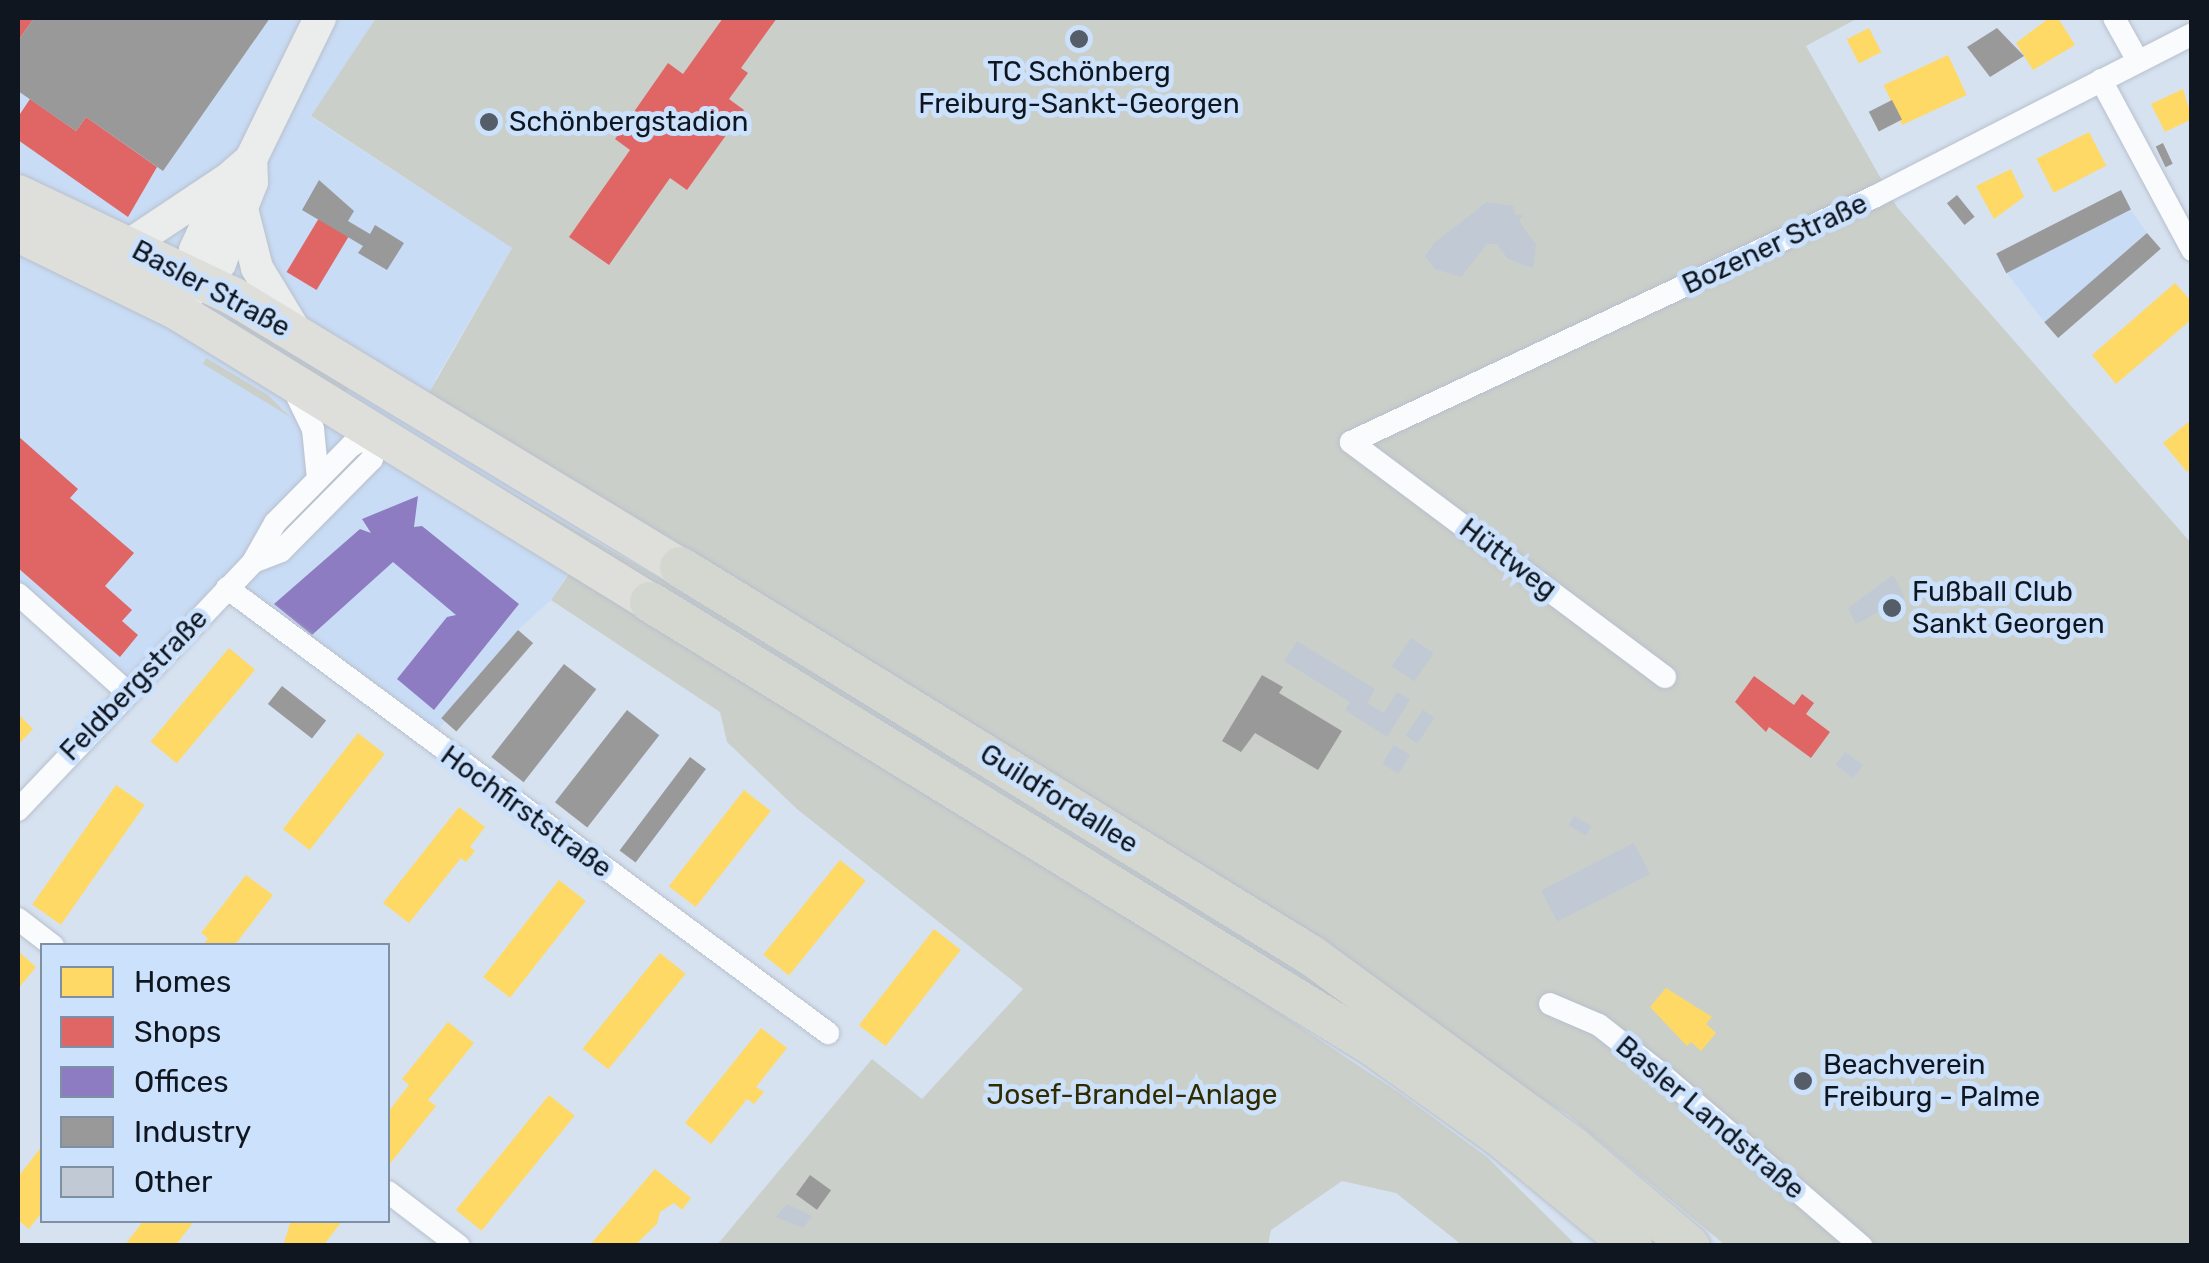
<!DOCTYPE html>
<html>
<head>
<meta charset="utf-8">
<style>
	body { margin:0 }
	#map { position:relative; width:2209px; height:1263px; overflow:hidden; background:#d7e2f1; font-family:Rubik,sans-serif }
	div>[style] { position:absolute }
	.built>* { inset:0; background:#c9dcf5 }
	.green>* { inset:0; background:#cbcfca; transform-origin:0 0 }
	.homes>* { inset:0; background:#ffd966; transform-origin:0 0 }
	.shops>* { inset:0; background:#e06666; transform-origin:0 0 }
	.offices>* { inset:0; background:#8e7cc3 }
	.industry>* { inset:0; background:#999; transform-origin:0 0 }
	.building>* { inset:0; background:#c0c9d4; transform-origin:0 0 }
	.roads { filter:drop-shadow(0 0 2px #b8c0cc) drop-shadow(0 0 2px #b8c0cc) }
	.minor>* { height:22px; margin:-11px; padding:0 11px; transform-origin:11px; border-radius:11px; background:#f9fbfd }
	.secondary>* { height:32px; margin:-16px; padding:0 16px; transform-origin:16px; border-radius:16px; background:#ebecec }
	.primary>* { height:38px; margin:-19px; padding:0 19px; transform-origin:19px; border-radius:19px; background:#dedfdb }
	.trunk>* { height:40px; margin:-20px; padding:0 20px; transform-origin:20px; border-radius:20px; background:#d4d6d0 }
	.dots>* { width:28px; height:28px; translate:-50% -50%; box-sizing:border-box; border:5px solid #cce1fc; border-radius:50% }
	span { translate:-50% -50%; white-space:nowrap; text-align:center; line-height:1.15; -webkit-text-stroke:10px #cce1fc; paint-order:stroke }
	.poi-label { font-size:28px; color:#0f1620 }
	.left { translate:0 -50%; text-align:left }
	.street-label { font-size:28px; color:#0f1620 }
	.park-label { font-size:28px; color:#312c00 }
	.frame { position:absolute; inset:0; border:20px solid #0f1620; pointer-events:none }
	.legend { position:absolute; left:40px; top:943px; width:350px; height:280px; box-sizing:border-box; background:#cce1fc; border:2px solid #8090a4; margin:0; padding:12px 18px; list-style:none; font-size:30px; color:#0f1620 }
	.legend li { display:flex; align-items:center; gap:20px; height:50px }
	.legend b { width:50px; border:2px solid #8090a4 }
</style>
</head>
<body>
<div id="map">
	<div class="built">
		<div style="clip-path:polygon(18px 18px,376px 18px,311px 117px,512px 248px,435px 380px,607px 513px,551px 600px,518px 630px,431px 739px,226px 585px,126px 686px,18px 590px)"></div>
		<div style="clip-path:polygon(2131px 210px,2147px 233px,2045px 323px,2005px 271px)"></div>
	</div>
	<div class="green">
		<div style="clip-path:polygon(376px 18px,1858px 18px,1806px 46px,1897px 207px,2191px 543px,2191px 1245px,1725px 1245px,1568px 1115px,425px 400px,512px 248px,311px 116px)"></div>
		<div style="left:232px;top:313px;width:138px;height:18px;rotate:31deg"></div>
		<div style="clip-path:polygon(206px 358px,268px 395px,290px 417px,203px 364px)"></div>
		<div style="clip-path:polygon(431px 447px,722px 614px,1319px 982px,1670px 1245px,1655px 1245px)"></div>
		<div style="clip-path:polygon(573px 568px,1173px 942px,1398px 1092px,1487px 1157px,1576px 1245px,1462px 1245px,1396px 1193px,1342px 1181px,1271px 1230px,1268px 1245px,717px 1245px,872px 1059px,922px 1099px,1023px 989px,797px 809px,727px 742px,720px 712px,551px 600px)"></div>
	</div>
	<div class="homes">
		<div style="clip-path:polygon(2049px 18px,2058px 18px,2075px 45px,2033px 70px,2016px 43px)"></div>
		<div style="left:1869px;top:28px;width:27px;height:25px;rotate:63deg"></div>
		<div style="left:1948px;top:55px;width:44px;height:71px;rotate:65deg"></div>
		<div style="clip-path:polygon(2183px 89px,2192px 119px,2165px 132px,2151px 104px)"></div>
		<div style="left:2089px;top:132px;width:38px;height:59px;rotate:63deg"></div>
		<div style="clip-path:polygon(2011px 169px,2024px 197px,1994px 219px,1976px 186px)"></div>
		<div style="clip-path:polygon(2175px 283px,2192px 302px,2192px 319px,2116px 384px,2092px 355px)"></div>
		<div style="clip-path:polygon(2192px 419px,2192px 468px,2187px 472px,2163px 443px)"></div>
		<div style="left:229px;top:648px;width:34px;height:122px;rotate:40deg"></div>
		<div style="clip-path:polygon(18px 714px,33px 729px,18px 745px)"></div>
		<div style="left:358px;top:733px;width:34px;height:122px;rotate:38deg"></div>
		<div style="left:116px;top:785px;width:35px;height:146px;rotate:35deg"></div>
		<div style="left:744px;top:790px;width:34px;height:122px;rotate:38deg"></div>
		<div style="clip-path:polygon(459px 807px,485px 827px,470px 847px,475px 851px,466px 862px,461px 858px,409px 923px,383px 903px)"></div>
		<div style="left:840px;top:860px;width:33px;height:122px;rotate:39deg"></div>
		<div style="clip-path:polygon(246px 875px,273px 895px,234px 946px,202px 946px,208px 938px,201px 933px)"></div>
		<div style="left:559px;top:880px;width:34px;height:123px;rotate:38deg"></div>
		<div style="left:934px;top:929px;width:34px;height:122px;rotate:38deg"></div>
		<div style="clip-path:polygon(18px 951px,36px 967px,18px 989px)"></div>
		<div style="left:660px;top:953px;width:33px;height:123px;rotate:39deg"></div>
		<div style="clip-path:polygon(1666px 988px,1712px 1017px,1706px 1024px,1716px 1033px,1701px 1051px,1691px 1042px,1687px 1046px,1650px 1007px)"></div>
		<div style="clip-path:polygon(448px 1022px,474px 1043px,428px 1100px,436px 1106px,388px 1166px,388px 1112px,409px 1085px,402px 1079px)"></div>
		<div style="clip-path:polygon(761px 1028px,787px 1048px,756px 1087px,764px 1092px,754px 1104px,747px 1099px,711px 1144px,685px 1123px)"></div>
		<div style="left:549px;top:1095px;width:33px;height:148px;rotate:39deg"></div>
		<div style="clip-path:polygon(42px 1146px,42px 1212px,29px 1229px,18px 1220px,18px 1177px)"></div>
		<div style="clip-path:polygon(655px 1169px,691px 1198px,682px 1210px,674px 1203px,660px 1212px,657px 1224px,634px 1246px,589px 1246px)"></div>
		<div style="clip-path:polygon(144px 1220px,195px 1220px,175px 1246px,124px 1246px)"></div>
		<div style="clip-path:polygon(291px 1220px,343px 1220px,323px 1246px,283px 1246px)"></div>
	</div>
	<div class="shops">
		<div style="clip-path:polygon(18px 18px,34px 18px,18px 41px)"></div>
		<div style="clip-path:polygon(723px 18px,777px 18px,741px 68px,748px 73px,729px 99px,744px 110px,687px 190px,670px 178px,609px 265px,569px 237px,630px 150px,615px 139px,668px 63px,683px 74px)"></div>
		<div style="clip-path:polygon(30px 99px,76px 131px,86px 117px,157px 167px,128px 217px,18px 140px,18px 117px)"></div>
		<div style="left:319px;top:218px;width:35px;height:63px;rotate:31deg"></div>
		<div style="clip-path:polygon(18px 436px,78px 489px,70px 498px,134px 553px,105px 586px,132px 610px,122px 621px,138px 635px,120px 657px,18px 568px)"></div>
		<div style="clip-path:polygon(1754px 676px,1794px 705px,1802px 694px,1814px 703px,1806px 714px,1830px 732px,1811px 758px,1769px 727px,1766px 732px,1735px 702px)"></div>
	</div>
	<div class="offices">
		<div style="clip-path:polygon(418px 496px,414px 527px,422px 526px,519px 604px,434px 710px,397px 679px,447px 617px,456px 615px,393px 562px,312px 635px,274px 604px,360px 529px,371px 533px,362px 519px)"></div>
	</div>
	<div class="industry">
		<div style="clip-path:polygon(34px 18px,270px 18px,163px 171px,86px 117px,76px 131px,18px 91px,18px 41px)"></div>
		<div style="clip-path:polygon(1997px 28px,2024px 56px,1990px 77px,1967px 47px)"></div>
		<div style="left:1892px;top:100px;width:22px;height:26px;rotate:63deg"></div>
		<div style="left:2163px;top:143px;width:23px;height:8px;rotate:65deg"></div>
		<div style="clip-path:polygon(319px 180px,354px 211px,348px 221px,370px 234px,375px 225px,404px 243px,387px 270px,358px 253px,363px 246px,302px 210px)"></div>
		<div style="left:2121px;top:190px;width:22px;height:140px;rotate:63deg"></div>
		<div style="left:1957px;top:195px;width:28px;height:13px;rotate:51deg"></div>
		<div style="left:2147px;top:233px;width:21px;height:136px;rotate:49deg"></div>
		<div style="left:518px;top:630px;width:20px;height:117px;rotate:41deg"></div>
		<div style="left:564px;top:664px;width:41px;height:118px;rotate:38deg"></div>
		<div style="clip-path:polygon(1262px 675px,1283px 687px,1279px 693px,1342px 731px,1318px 770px,1255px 733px,1241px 752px,1222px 741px)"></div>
		<div style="left:282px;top:686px;width:56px;height:23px;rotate:38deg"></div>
		<div style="left:627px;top:710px;width:41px;height:117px;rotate:38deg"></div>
		<div style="left:690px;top:757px;width:20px;height:117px;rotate:37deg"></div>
		<div style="left:810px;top:1175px;width:26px;height:24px;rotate:36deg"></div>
	</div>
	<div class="building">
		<div style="clip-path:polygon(1487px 202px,1513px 206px,1515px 215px,1523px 215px,1519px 221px,1536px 245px,1533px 268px,1508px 259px,1497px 244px,1487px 244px,1461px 277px,1435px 269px,1425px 256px,1434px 243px)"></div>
		<div style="clip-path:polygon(1893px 575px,1905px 598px,1856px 624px,1848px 608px)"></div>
		<div style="left:1411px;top:638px;width:27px;height:34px;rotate:34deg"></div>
		<div style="clip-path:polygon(1297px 641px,1375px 689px,1367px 703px,1384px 713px,1397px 692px,1410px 700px,1387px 737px,1345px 710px,1350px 702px,1284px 661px)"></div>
		<div style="left:1423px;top:710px;width:14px;height:31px;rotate:34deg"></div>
		<div style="left:1394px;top:745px;width:19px;height:22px;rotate:32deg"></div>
		<div style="left:1845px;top:752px;width:22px;height:16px;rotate:36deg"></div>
		<div style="left:1574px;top:816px;width:20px;height:11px;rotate:30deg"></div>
		<div style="left:1634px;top:843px;width:35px;height:104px;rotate:63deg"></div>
		<div style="clip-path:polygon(787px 1204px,812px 1216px,803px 1228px,776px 1217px)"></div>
	</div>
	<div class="roads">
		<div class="minor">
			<div style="left:2114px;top:18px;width:49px;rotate:60.8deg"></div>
			<div style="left:2101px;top:80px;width:193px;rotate:61.8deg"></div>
			<div style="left:293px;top:388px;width:46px;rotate:64deg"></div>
			<div style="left:313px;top:429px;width:50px;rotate:84.3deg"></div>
			<div style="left:253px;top:562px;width:30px;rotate:-21deg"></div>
			<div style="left:281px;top:551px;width:129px;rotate:-45.3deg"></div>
			<div style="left:372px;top:459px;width:30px;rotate:-76deg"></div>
			<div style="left:227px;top:588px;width:748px;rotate:36.52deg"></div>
			<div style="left:18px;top:594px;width:145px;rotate:41.9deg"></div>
			<div style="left:1665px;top:677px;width:392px;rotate:-143.2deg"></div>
			<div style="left:1351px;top:442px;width:578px;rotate:-25.1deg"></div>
			<div style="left:1874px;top:197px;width:357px;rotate:-27.1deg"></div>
			<div style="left:18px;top:810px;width:342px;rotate:-46.5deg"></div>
			<div style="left:253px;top:562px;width:45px;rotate:-60.6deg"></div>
			<div style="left:275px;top:523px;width:108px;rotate:-45.4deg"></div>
			<div style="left:351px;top:446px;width:32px;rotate:-30deg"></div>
			<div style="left:18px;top:919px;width:44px;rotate:37.6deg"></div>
			<div style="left:1550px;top:1004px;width:53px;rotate:23.2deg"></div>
			<div style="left:1599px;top:1025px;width:76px;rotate:38.1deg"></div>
			<div style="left:1659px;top:1072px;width:267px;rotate:40.7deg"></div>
			<div style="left:388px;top:1192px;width:89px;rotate:37.3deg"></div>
		</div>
		<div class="secondary">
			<div style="left:242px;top:209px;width:61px;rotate:75.7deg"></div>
			<div style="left:257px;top:268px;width:77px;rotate:58.8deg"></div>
			<div style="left:129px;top:245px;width:118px;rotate:-33.6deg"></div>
			<div style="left:197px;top:277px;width:27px;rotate:-94deg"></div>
			<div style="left:195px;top:250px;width:77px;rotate:-65.4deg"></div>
			<div style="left:227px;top:180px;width:32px;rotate:-41deg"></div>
			<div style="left:251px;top:159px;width:157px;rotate:-63.9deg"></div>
			<div style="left:189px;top:294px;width:19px;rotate:-65deg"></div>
			<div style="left:197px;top:277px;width:27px;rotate:-31deg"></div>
			<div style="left:220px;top:263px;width:87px;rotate:-68.4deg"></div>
			<div style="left:252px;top:182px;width:23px;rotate:-92deg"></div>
		</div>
		<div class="primary">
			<div style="left:18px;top:194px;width:238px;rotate:25.4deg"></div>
			<div style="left:233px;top:296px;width:523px;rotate:31.23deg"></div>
			<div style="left:18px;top:233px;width:179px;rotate:26.1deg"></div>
			<div style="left:179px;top:312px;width:553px;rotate:31.62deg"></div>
		</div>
		<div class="trunk">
			<div style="left:680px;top:567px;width:742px;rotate:31.61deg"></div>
			<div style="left:1312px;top:956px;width:325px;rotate:36.2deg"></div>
			<div style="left:1574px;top:1148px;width:152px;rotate:40.2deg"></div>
			<div style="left:650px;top:602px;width:848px;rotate:31.55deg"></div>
			<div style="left:1373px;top:1046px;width:153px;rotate:35.5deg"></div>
			<div style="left:1498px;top:1135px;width:174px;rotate:39.6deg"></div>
		</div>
	</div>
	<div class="dots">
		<div style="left:1079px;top:39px;background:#555d69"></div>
		<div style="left:489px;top:122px;background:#555d69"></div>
		<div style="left:1892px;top:608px;background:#555d69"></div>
		<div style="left:1803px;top:1081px;background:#555d69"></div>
	</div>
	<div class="poi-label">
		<span style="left:1079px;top:88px">TC Schönberg<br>Freiburg-Sankt-Georgen</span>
		<span class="left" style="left:509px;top:122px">Schönbergstadion</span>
		<span class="left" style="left:1912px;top:608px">Fußball Club<br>Sankt Georgen</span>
		<span class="left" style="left:1823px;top:1081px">Beachverein<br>Freiburg - Palme</span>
	</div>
	<div class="street-label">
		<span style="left:1775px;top:244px;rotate:-25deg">Bozener Straße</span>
		<span style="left:211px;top:289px;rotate:28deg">Basler Straße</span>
		<span style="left:1508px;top:559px;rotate:37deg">Hüttweg</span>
		<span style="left:134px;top:685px;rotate:-46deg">Feldbergstraße</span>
		<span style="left:1059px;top:799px;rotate:32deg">Guildfordallee</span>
		<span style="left:526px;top:812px;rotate:36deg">Hochfirststraße</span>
		<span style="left:1710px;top:1118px;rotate:40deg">Basler Landstraße</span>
	</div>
	<div class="park-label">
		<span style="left:1132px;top:1095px">Josef-Brandel-Anlage</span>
	</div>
	<div class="frame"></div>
	<ul class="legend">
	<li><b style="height:28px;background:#ffd966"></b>Homes</li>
	<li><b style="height:28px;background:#e06666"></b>Shops</li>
	<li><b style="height:28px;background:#8e7cc3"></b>Offices</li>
	<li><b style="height:28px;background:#999"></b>Industry</li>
	<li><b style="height:28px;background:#c0c9d4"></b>Other</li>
	</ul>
</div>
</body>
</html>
